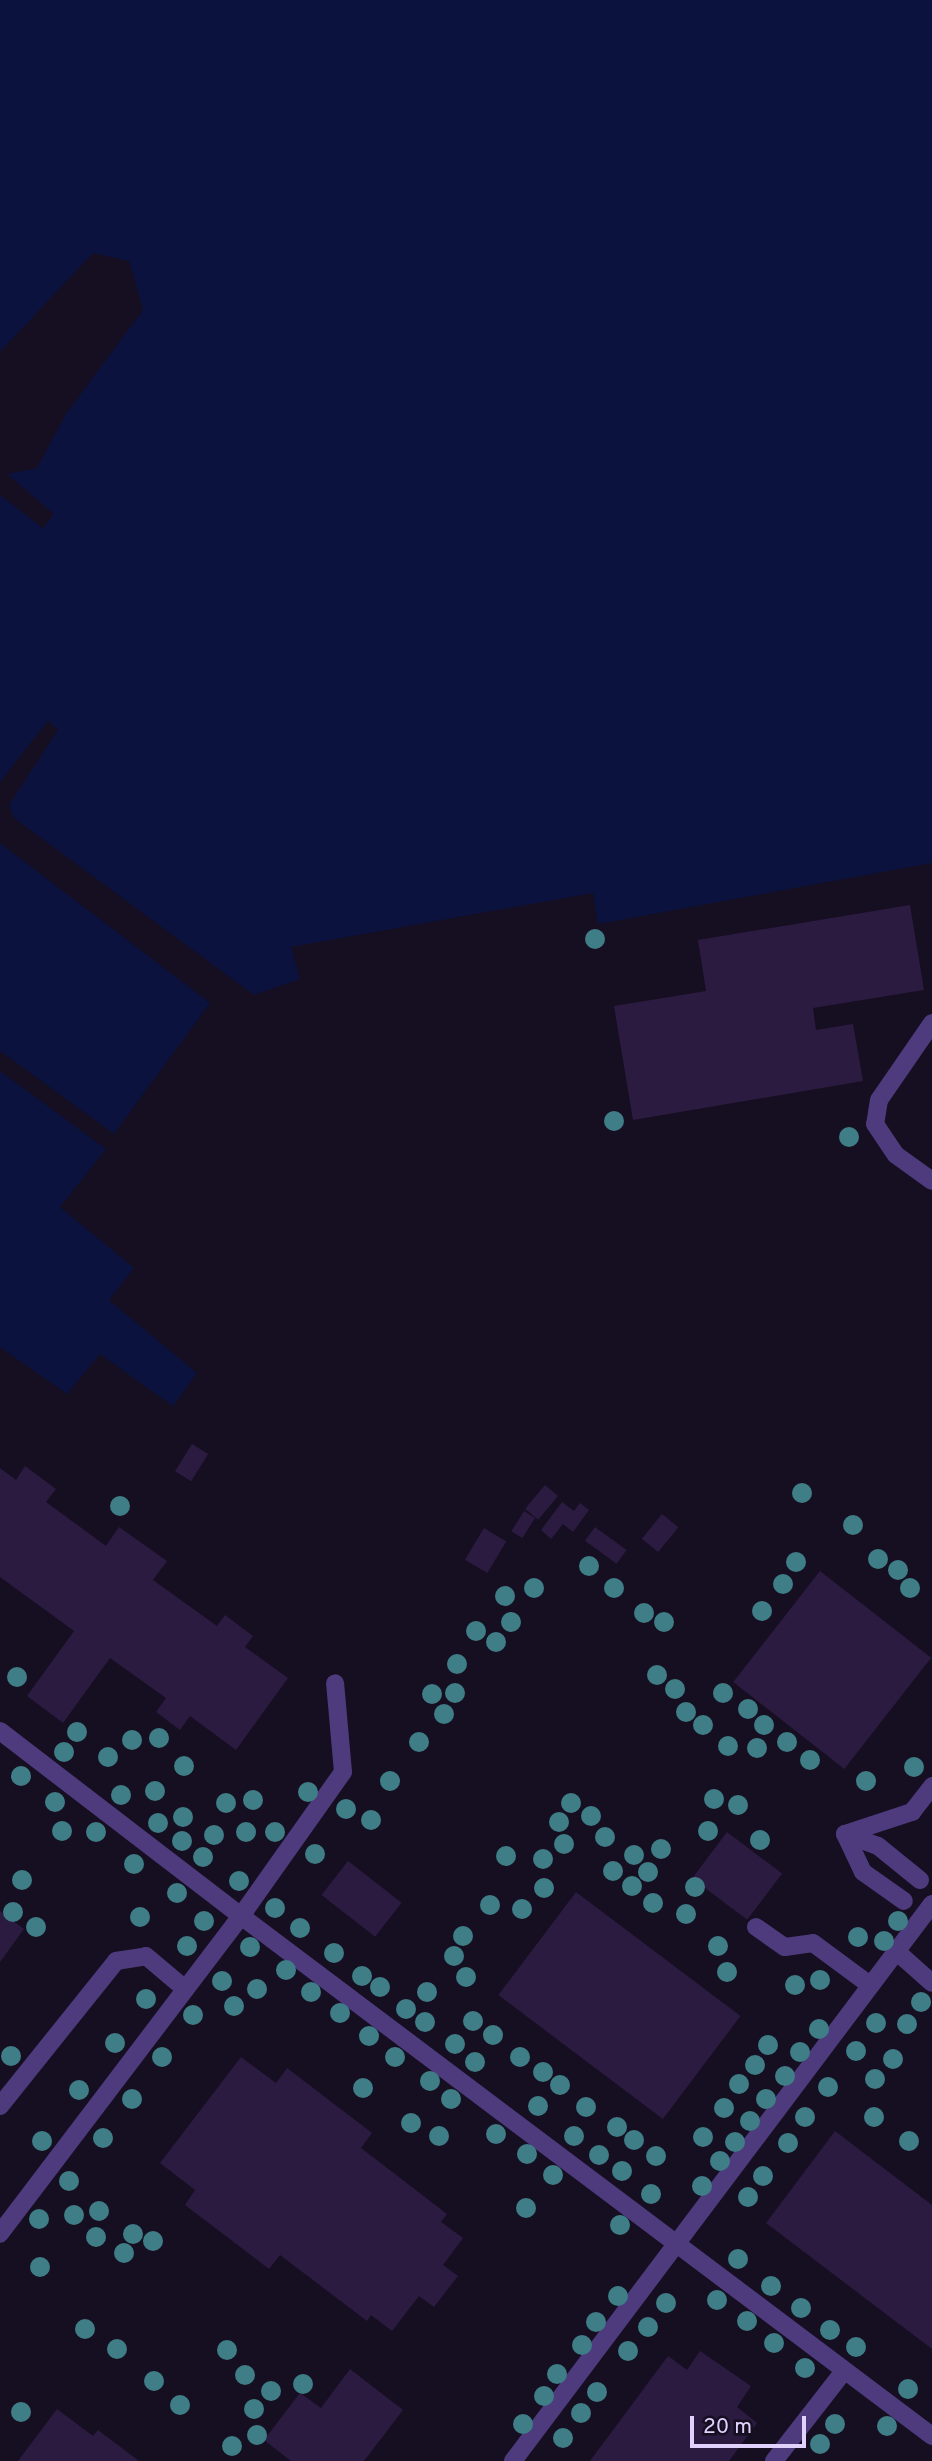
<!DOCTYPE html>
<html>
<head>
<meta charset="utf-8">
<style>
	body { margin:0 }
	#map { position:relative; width:932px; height:2461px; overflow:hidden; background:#160e21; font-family:Overpass,sans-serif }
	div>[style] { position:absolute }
	.water>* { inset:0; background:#0b123d }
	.building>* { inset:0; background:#2c1b41; transform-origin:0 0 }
	.lane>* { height:18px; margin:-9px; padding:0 9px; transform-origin:9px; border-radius:9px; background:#4e3b7e }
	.street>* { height:18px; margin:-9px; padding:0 9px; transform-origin:9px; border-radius:9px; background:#4e3b7e }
	.trees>* { width:20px; height:20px; margin:-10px; border-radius:50%; background:#3f7e86 }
	span { translate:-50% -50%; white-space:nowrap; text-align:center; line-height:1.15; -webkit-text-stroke:5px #160e21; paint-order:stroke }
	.scale { position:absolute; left:690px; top:2416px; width:116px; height:32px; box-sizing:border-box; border:4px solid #e0d1fd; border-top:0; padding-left:9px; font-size:21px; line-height:24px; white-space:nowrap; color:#e0d1fd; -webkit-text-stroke:5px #160e21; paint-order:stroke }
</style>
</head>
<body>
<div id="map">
	<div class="water">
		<div style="clip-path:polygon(0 0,932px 0,932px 863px,598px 924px,593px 893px,291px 947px,300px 979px,254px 995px,14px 818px,9px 805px,58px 730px,48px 721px,0 782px,0 495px,43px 528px,54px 514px,7px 474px,37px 468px,66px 414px,143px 310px,129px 261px,93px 253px,0 352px)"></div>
		<div style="clip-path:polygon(0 843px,210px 1003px,114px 1134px,0 1051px)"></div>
		<div style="clip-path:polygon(0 1071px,106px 1149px,60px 1207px,134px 1268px,109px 1300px,197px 1373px,173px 1406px,100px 1354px,67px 1394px,0 1347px)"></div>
	</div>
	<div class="building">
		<div style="clip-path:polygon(910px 905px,924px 990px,813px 1008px,816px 1030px,853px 1024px,863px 1081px,633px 1120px,614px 1006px,706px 991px,698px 940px)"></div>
		<div style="left:192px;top:1444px;width:19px;height:32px;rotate:32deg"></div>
		<div style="clip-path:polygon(25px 1466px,56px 1489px,46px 1502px,106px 1546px,119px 1527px,167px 1561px,153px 1580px,217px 1626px,225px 1615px,253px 1636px,245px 1647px,288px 1678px,236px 1750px,190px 1716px,180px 1730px,156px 1712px,166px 1698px,110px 1658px,63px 1723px,27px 1696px,74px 1631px,0 1577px,0 1468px,16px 1480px)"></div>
		<div style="left:545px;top:1485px;width:17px;height:31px;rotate:40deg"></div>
		<div style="clip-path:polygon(562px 1502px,574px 1511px,580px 1503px,589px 1510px,573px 1532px,563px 1524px,551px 1539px,541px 1530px)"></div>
		<div style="left:524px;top:1511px;width:13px;height:24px;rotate:32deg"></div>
		<div style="left:662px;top:1514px;width:21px;height:32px;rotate:39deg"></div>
		<div style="left:595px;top:1527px;width:39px;height:17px;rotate:36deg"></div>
		<div style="left:484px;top:1528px;width:26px;height:37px;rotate:31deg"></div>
		<div style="left:820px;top:1571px;width:141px;height:141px;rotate:38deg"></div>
		<div style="left:727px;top:1832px;width:69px;height:58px;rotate:37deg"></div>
		<div style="left:348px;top:1861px;width:68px;height:43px;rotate:38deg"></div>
		<div style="left:576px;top:1892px;width:206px;height:129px;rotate:37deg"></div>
		<div style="clip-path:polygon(0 1911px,24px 1929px,0 1962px)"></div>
		<div style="clip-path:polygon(241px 2057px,276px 2083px,287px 2068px,372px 2133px,361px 2148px,447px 2214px,441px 2222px,463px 2238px,443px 2265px,458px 2276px,434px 2307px,419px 2296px,392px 2331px,371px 2315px,367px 2321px,280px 2255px,269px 2269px,185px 2205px,195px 2190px,160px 2163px)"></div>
		<div style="clip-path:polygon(835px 2131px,932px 2205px,932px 2349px,766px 2223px)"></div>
		<div style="clip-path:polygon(700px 2351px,751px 2386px,737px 2407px,757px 2423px,729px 2461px,590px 2461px,668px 2356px,687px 2370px)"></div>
		<div style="clip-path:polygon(350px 2369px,403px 2410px,364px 2461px,291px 2461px,264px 2440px,300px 2393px,321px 2408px)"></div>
		<div style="clip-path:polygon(57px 2409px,93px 2436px,98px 2430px,139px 2461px,18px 2461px)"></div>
	</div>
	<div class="lane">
		<div style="left:932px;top:1023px;width:93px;rotate:124.5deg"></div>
		<div style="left:879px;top:1100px;width:24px;rotate:99deg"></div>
		<div style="left:875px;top:1124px;width:37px;rotate:56deg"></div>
		<div style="left:896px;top:1155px;width:44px;rotate:35.8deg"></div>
		<div style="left:845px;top:1834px;width:71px;rotate:-18.2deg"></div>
		<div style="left:912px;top:1812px;width:33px;rotate:-52deg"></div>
		<div style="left:845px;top:1834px;width:42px;rotate:64.7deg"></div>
		<div style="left:863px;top:1872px;width:50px;rotate:35.3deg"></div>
		<div style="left:845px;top:1834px;width:35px;rotate:20deg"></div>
		<div style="left:878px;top:1846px;width:54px;rotate:39deg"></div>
		<div style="left:241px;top:1916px;width:176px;rotate:-54.7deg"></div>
		<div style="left:343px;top:1772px;width:89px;rotate:-95.1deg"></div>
		<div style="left:756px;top:1927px;width:35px;rotate:35deg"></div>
		<div style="left:785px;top:1947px;width:28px;rotate:-8deg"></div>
		<div style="left:813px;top:1943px;width:71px;rotate:36.4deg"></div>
		<div style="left:896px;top:1951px;width:48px;rotate:41.6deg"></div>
		<div style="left:0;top:2106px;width:186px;rotate:-51.3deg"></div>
		<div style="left:116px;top:1961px;width:30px;rotate:-9deg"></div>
		<div style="left:146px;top:1956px;width:51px;rotate:40.2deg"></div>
		<div style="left:774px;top:2461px;width:114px;rotate:-52.1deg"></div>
	</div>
	<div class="street">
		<div style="left:0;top:1731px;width:304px;rotate:37.5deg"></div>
		<div style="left:241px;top:1916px;width:399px;rotate:127.2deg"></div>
		<div style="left:241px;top:1916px;width:865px;rotate:36.96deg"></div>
		<div style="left:513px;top:2461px;width:697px;rotate:-53.05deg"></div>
	</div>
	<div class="trees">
		<div style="left:595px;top:939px"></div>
		<div style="left:614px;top:1121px"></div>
		<div style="left:849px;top:1137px"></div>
		<div style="left:802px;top:1493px"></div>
		<div style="left:120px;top:1506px"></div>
		<div style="left:853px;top:1525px"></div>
		<div style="left:878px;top:1559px"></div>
		<div style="left:796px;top:1562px"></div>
		<div style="left:589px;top:1566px"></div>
		<div style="left:898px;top:1570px"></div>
		<div style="left:783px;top:1584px"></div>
		<div style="left:534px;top:1588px"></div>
		<div style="left:614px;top:1588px"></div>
		<div style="left:910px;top:1588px"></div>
		<div style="left:505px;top:1596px"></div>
		<div style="left:762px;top:1611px"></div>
		<div style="left:644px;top:1613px"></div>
		<div style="left:511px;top:1622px"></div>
		<div style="left:664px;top:1622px"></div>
		<div style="left:476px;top:1631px"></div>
		<div style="left:496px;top:1642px"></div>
		<div style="left:457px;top:1664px"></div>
		<div style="left:657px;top:1675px"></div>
		<div style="left:17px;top:1677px"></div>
		<div style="left:675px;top:1689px"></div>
		<div style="left:455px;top:1693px"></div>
		<div style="left:723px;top:1693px"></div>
		<div style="left:432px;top:1694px"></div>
		<div style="left:748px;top:1709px"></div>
		<div style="left:686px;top:1712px"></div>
		<div style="left:444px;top:1714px"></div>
		<div style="left:703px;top:1725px"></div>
		<div style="left:764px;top:1725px"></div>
		<div style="left:77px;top:1732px"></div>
		<div style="left:159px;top:1738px"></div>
		<div style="left:132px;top:1740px"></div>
		<div style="left:419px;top:1742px"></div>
		<div style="left:787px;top:1742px"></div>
		<div style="left:728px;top:1746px"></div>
		<div style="left:757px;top:1748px"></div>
		<div style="left:64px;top:1752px"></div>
		<div style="left:108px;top:1757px"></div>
		<div style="left:810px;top:1760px"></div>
		<div style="left:184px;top:1766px"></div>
		<div style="left:914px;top:1767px"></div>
		<div style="left:21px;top:1776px"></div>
		<div style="left:390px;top:1781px"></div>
		<div style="left:866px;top:1781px"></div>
		<div style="left:155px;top:1791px"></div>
		<div style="left:308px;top:1792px"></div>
		<div style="left:121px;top:1795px"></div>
		<div style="left:714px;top:1799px"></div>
		<div style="left:253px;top:1800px"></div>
		<div style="left:55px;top:1802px"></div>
		<div style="left:226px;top:1803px"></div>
		<div style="left:571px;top:1803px"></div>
		<div style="left:738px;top:1805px"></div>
		<div style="left:346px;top:1809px"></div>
		<div style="left:591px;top:1816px"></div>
		<div style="left:183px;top:1817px"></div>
		<div style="left:371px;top:1820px"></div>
		<div style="left:559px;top:1822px"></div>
		<div style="left:158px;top:1823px"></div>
		<div style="left:62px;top:1831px"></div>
		<div style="left:708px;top:1831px"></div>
		<div style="left:96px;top:1832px"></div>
		<div style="left:246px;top:1832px"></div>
		<div style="left:275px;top:1832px"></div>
		<div style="left:214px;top:1835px"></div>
		<div style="left:605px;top:1837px"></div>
		<div style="left:760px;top:1840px"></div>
		<div style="left:182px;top:1841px"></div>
		<div style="left:564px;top:1844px"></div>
		<div style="left:661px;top:1849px"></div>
		<div style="left:315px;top:1854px"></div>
		<div style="left:634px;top:1855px"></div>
		<div style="left:506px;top:1856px"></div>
		<div style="left:203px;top:1857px"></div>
		<div style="left:543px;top:1859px"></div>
		<div style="left:134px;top:1864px"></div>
		<div style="left:613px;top:1871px"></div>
		<div style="left:648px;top:1872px"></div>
		<div style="left:22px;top:1880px"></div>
		<div style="left:239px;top:1881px"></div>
		<div style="left:632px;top:1886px"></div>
		<div style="left:695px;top:1887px"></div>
		<div style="left:544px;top:1888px"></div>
		<div style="left:177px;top:1893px"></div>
		<div style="left:653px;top:1903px"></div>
		<div style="left:490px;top:1905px"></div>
		<div style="left:275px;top:1908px"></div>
		<div style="left:522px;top:1909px"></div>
		<div style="left:13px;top:1912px"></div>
		<div style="left:686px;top:1914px"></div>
		<div style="left:140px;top:1917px"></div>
		<div style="left:204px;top:1921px"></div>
		<div style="left:898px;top:1921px"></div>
		<div style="left:36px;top:1927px"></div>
		<div style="left:300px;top:1928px"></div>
		<div style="left:463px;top:1936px"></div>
		<div style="left:858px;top:1937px"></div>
		<div style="left:884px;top:1941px"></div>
		<div style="left:187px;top:1946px"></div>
		<div style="left:718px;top:1946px"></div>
		<div style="left:250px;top:1947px"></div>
		<div style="left:334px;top:1953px"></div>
		<div style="left:454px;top:1956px"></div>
		<div style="left:286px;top:1970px"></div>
		<div style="left:727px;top:1972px"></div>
		<div style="left:362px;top:1976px"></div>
		<div style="left:466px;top:1977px"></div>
		<div style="left:820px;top:1980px"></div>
		<div style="left:222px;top:1981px"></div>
		<div style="left:795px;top:1985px"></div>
		<div style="left:380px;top:1987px"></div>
		<div style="left:257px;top:1989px"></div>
		<div style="left:311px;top:1992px"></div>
		<div style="left:427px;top:1992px"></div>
		<div style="left:146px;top:1999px"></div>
		<div style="left:921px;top:2002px"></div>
		<div style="left:234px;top:2006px"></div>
		<div style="left:406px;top:2009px"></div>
		<div style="left:340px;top:2013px"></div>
		<div style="left:193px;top:2015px"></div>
		<div style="left:473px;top:2021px"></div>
		<div style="left:425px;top:2022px"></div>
		<div style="left:876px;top:2023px"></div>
		<div style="left:907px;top:2024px"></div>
		<div style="left:819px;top:2029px"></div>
		<div style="left:493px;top:2035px"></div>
		<div style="left:369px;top:2036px"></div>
		<div style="left:115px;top:2043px"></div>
		<div style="left:455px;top:2044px"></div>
		<div style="left:768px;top:2045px"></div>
		<div style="left:856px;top:2051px"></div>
		<div style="left:800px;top:2052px"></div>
		<div style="left:11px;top:2056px"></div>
		<div style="left:162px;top:2057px"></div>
		<div style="left:395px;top:2057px"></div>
		<div style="left:520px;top:2057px"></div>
		<div style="left:893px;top:2059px"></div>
		<div style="left:475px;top:2062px"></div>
		<div style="left:755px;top:2065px"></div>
		<div style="left:543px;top:2072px"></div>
		<div style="left:785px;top:2076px"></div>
		<div style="left:875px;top:2079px"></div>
		<div style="left:430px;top:2081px"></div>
		<div style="left:739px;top:2084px"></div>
		<div style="left:560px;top:2085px"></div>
		<div style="left:828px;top:2087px"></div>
		<div style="left:363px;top:2088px"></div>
		<div style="left:79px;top:2090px"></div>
		<div style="left:132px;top:2099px"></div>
		<div style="left:451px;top:2099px"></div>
		<div style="left:766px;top:2099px"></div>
		<div style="left:538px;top:2106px"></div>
		<div style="left:586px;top:2107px"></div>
		<div style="left:724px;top:2108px"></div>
		<div style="left:805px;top:2117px"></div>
		<div style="left:874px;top:2117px"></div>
		<div style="left:750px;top:2121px"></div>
		<div style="left:411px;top:2123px"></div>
		<div style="left:617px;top:2127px"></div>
		<div style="left:496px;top:2134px"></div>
		<div style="left:439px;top:2136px"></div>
		<div style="left:574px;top:2136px"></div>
		<div style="left:703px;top:2137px"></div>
		<div style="left:103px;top:2138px"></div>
		<div style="left:634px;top:2140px"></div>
		<div style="left:42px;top:2141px"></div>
		<div style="left:909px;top:2141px"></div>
		<div style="left:735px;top:2142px"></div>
		<div style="left:788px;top:2143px"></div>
		<div style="left:527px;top:2154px"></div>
		<div style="left:599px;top:2155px"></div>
		<div style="left:656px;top:2156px"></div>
		<div style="left:720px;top:2161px"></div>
		<div style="left:622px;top:2171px"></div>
		<div style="left:553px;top:2175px"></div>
		<div style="left:763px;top:2176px"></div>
		<div style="left:69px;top:2181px"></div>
		<div style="left:702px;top:2186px"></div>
		<div style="left:651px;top:2194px"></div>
		<div style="left:748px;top:2197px"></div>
		<div style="left:526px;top:2208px"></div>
		<div style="left:99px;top:2211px"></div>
		<div style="left:74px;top:2215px"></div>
		<div style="left:39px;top:2219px"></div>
		<div style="left:620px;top:2225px"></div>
		<div style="left:133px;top:2234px"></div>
		<div style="left:96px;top:2237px"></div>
		<div style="left:153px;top:2241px"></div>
		<div style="left:124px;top:2253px"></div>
		<div style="left:738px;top:2259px"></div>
		<div style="left:40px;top:2267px"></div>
		<div style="left:771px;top:2286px"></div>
		<div style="left:618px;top:2296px"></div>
		<div style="left:717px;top:2300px"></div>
		<div style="left:666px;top:2303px"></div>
		<div style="left:801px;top:2308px"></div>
		<div style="left:747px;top:2321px"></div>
		<div style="left:596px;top:2322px"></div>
		<div style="left:648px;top:2327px"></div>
		<div style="left:85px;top:2329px"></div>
		<div style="left:830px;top:2330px"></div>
		<div style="left:774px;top:2343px"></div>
		<div style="left:582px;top:2345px"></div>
		<div style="left:856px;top:2347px"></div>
		<div style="left:117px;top:2349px"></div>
		<div style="left:227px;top:2350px"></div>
		<div style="left:628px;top:2351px"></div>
		<div style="left:805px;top:2368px"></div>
		<div style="left:557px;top:2374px"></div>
		<div style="left:245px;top:2375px"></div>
		<div style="left:154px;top:2381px"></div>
		<div style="left:303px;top:2384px"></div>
		<div style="left:908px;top:2389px"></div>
		<div style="left:271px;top:2391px"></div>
		<div style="left:597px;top:2392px"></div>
		<div style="left:544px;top:2396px"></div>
		<div style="left:180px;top:2405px"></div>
		<div style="left:254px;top:2409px"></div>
		<div style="left:21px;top:2412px"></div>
		<div style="left:581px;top:2413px"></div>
		<div style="left:523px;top:2424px"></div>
		<div style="left:835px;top:2424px"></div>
		<div style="left:887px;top:2426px"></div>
		<div style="left:257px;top:2435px"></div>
		<div style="left:563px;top:2438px"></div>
		<div style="left:820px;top:2444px"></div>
		<div style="left:232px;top:2446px"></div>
	</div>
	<div class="scale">20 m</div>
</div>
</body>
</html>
